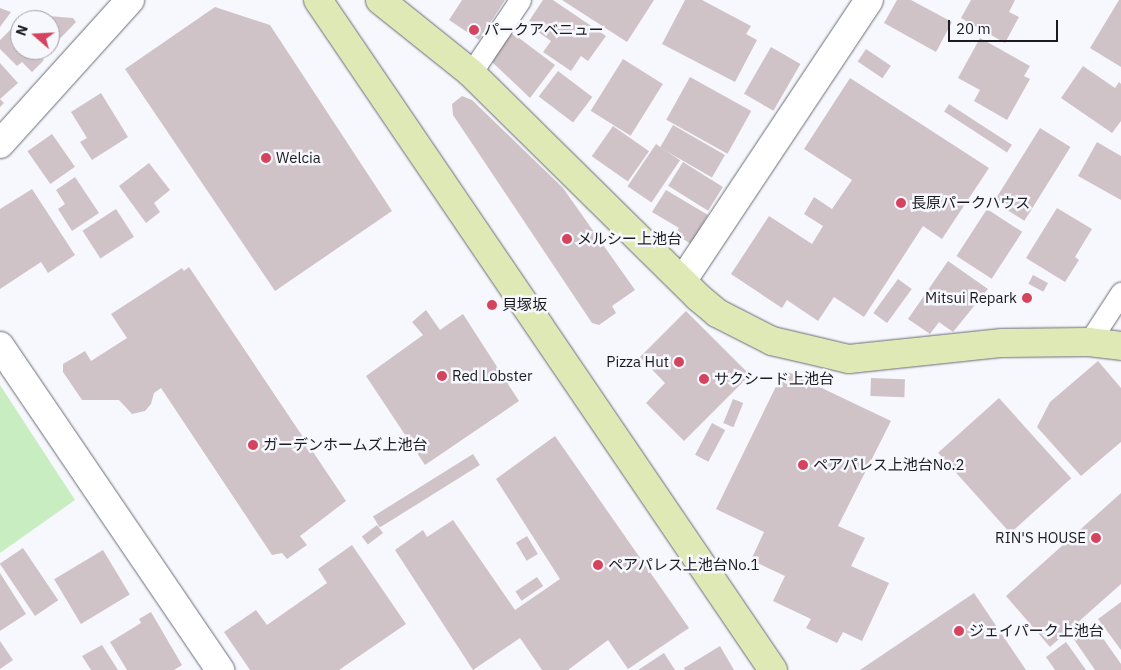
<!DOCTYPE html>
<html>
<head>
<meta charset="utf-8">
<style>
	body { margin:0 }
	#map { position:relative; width:1121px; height:670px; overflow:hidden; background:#f7f7fe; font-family:"IBM Plex Sans","Noto Sans JP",sans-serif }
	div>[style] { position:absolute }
	.green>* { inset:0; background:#c8edc0 }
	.building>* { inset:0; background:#d0c3c7; transform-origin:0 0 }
	.roads { filter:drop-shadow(0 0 1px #6b6c76) drop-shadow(0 0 1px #6b6c76) }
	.lane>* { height:21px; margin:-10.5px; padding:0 10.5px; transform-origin:10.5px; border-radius:10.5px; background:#fff }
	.street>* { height:28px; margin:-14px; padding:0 14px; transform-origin:14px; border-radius:14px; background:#fff }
	.secondary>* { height:28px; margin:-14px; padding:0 14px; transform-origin:14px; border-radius:14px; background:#dfe9b5 }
	.dots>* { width:14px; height:14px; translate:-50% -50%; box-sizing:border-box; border:2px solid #f7f7fe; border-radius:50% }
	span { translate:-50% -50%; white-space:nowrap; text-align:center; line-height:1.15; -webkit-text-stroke:5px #f7f7fe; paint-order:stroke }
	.poi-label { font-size:15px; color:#1b1c20 }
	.left { translate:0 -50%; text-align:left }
	.right { translate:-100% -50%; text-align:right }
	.north { position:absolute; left:10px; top:10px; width:50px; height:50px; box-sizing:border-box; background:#f7f7fe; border:1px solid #9f9fa5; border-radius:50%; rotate:289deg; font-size:14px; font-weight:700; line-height:20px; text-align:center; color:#1b1c20 }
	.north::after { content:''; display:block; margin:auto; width:18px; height:22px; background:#d4445e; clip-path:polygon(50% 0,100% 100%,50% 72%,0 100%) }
	.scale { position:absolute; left:948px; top:20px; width:110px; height:22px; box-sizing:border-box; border:2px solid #1b1c20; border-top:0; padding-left:6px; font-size:15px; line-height:18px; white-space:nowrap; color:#1b1c20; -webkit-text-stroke:4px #f7f7fe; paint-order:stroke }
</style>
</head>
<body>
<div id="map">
	<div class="green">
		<div style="clip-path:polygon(0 385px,75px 500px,0 553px)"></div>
	</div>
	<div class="building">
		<div style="clip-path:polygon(462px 0,505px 0,479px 40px,449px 20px)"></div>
		<div style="clip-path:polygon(543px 0,553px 0,606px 36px,588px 61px,581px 56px,571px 71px,543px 52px,551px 41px,527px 24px)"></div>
		<div style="clip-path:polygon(562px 0,654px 0,627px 42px)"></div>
		<div style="clip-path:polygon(685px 0,702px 0,751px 26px,746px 34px,757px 40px,735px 82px,662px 44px)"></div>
		<div style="clip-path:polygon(897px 0,911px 0,952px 22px,936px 52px,884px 23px)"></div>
		<div style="clip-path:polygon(971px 0,1015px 0,1009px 12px,1019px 17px,1005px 43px,961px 18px)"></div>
		<div style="clip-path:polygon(1119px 0,1121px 0,1121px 67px,1090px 48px)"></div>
		<div style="clip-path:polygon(215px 7px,270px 25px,392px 211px,275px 291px,125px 69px)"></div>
		<div style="clip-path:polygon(0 8px,11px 12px,0 27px)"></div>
		<div style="clip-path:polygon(24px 14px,73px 18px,76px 22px,50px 49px,50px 20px,20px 20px,20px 27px,16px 23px)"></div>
		<div style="clip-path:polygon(12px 28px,20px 36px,20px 50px,34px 50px,44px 60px,32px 72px,22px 62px,17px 66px,0 49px,0 40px)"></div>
		<div style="clip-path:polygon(511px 32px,555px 65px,530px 98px,490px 60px)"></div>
		<div style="clip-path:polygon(980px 38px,1030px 66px,1024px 76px,1030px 79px,1007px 120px,974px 101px,980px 90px,958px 78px)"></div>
		<div style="left:771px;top:47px;width:34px;height:54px;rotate:30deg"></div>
		<div style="left:866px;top:49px;width:30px;height:15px;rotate:34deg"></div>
		<div style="left:623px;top:59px;width:47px;height:61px;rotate:32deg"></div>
		<div style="clip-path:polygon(0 63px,18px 83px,0 99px,4px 103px,0 107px)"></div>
		<div style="clip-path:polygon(1083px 66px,1115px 88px,1119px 82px,1121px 84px,1121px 121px,1112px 133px,1061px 98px)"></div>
		<div style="left:558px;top:71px;width:43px;height:32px;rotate:37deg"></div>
		<div style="left:690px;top:77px;width:70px;height:49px;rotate:29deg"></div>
		<div style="clip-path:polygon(850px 78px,989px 168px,942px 239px,923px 226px,864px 317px,834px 297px,818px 321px,787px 300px,782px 308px,731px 274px,769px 216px,812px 244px,823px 226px,804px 214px,814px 197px,832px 209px,852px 180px,804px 149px)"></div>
		<div style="clip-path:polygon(101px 93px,128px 137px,92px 160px,80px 142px,87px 138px,71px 112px)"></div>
		<div style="clip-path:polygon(462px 96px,472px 100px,563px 188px,635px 290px,612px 306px,616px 313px,599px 325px,592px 323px,453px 115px,452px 104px)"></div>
		<div style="left:949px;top:104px;width:75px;height:9px;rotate:33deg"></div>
		<div style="left:673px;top:125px;width:60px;height:26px;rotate:30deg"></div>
		<div style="left:613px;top:126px;width:44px;height:37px;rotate:35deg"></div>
		<div style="left:1040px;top:128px;width:36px;height:87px;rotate:32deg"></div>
		<div style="left:52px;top:134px;width:40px;height:30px;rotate:55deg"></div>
		<div style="clip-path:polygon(1097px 142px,1121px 156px,1121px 200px,1078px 176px)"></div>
		<div style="left:656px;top:144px;width:29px;height:51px;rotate:34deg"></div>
		<div style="left:683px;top:162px;width:47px;height:28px;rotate:32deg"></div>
		<div style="clip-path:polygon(149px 163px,170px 190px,154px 203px,160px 212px,146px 223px,119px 186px)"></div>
		<div style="clip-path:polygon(75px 177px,99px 213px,72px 231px,58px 209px,65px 204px,56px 190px)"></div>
		<div style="clip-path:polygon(32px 189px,75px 255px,48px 273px,41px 262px,0 289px,0 209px)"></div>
		<div style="clip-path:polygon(666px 190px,708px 215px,691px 244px,675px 234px,679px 228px,652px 212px)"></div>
		<div style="clip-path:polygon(1057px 208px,1092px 229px,1075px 257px,1079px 260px,1065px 282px,1026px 258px)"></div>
		<div style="left:116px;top:209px;width:33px;height:40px;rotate:57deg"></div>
		<div style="left:987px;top:209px;width:42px;height:56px;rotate:33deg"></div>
		<div style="clip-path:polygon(948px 261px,988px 289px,953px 332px,939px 322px,930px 334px,908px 319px)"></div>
		<div style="clip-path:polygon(189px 267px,346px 501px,300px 536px,307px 545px,287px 559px,282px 553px,272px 555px,161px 388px,154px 393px,151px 404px,145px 411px,132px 414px,119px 400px,82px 400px,63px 372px,63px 364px,85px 351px,91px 361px,127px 338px,111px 314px,182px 268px,184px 271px)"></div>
		<div style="left:1033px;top:275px;width:17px;height:10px;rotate:28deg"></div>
		<div style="left:898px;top:279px;width:17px;height:42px;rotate:36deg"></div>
		<div style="clip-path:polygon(426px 310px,440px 330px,463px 314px,519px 401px,425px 465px,366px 376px,423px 335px,412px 322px)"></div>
		<div style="clip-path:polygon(686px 311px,750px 375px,684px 441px,646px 403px,665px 383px,640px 357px)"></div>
		<div style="clip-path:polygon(1098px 361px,1121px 388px,1121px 442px,1081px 476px,1037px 427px,1050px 402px)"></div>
		<div style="clip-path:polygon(784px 370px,891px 421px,838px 526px,865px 538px,851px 566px,889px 583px,862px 641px,843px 632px,837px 643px,806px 628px,811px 619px,773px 601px,785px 576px,751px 560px,764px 532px,716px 509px)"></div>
		<div style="left:871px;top:378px;width:34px;height:18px;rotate:2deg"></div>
		<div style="left:999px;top:398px;width:108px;height:82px;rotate:48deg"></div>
		<div style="left:733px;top:399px;width:11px;height:26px;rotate:22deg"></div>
		<div style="left:712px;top:423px;width:15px;height:36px;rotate:28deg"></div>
		<div style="clip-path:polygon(555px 436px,689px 628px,628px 669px,608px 640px,568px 670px,542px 670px,520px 638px,473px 670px,395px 550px,423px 530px,427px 537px,453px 520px,515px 610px,560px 579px,496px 479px)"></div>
		<div style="left:473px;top:454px;width:13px;height:118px;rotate:58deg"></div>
		<div style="clip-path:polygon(1121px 493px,1121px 584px,1050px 647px,1006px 596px)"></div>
		<div style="left:377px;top:525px;width:10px;height:19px;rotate:53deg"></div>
		<div style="left:527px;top:536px;width:21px;height:13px;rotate:59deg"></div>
		<div style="clip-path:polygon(352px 545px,406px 624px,339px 670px,250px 670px,224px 632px,256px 610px,267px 625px,327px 583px,318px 569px)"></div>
		<div style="left:23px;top:548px;width:63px;height:28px;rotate:56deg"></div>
		<div style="left:103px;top:550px;width:52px;height:57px;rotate:59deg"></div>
		<div style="clip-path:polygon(0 573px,26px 614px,0 631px)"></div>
		<div style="left:537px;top:577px;width:11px;height:26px;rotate:56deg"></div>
		<div style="clip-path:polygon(974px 593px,1026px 670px,860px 670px)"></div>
		<div style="clip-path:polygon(1121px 602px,1121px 650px,1098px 619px)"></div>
		<div style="clip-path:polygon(151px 612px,182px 665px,174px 670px,127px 670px,110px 642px,141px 623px,139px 619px)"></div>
		<div style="clip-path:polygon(1093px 624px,1121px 664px,1121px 670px,1095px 670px,1073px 638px)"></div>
		<div style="clip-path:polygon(0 641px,13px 660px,0 669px)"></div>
		<div style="clip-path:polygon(1066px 642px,1086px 670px,1055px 670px,1046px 657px)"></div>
		<div style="clip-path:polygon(102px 645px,118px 670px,91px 670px,82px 656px)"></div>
		<div style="clip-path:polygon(720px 646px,734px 670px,685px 670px,684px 668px)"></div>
		<div style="clip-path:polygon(664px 653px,675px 670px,638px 670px)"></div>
	</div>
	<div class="roads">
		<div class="lane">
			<div style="left:471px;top:73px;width:88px;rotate:-56.1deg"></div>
			<div style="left:1089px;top:342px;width:59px;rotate:-56.9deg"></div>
		</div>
		<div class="street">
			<div style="left:0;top:144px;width:194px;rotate:-47.9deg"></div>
			<div style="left:683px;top:280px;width:336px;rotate:-56.4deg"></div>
			<div style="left:0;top:346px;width:392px;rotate:55.8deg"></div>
		</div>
		<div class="secondary">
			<div style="left:318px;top:0;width:810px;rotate:55.82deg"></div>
			<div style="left:380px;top:0;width:117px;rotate:38.7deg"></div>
			<div style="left:471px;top:73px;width:319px;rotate:44.6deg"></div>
			<div style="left:698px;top:297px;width:25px;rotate:40deg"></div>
			<div style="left:717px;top:313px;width:62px;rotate:27deg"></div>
			<div style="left:772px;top:341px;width:79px;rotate:13.2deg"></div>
			<div style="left:849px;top:359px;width:154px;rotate:-6deg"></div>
			<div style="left:1002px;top:343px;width:87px;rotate:-0.7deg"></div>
			<div style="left:1089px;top:342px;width:32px;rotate:7deg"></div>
		</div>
	</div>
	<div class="dots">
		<div style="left:474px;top:30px;background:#d4445e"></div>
		<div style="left:266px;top:158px;background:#d4445e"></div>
		<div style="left:901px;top:203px;background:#d4445e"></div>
		<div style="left:567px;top:239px;background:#d4445e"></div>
		<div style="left:1027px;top:298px;background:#d4445e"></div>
		<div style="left:492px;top:305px;background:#d4445e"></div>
		<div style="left:679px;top:362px;background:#d4445e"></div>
		<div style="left:442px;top:376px;background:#d4445e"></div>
		<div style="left:704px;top:379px;background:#d4445e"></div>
		<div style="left:253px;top:445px;background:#d4445e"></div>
		<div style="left:803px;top:465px;background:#d4445e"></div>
		<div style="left:1096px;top:538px;background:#d4445e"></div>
		<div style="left:598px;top:565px;background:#d4445e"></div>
		<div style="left:959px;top:631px;background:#d4445e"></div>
	</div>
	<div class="poi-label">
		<span class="left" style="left:484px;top:30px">パークアベニュー</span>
		<span class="left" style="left:276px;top:158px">Welcia</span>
		<span class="left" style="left:911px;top:203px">長原パークハウス</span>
		<span class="left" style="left:577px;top:239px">メルシー上池台</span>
		<span class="right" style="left:1017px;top:298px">Mitsui Repark</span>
		<span class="left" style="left:502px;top:305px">貝塚坂</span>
		<span class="right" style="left:669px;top:362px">Pizza Hut</span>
		<span class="left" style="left:452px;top:376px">Red Lobster</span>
		<span class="left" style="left:714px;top:379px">サクシード上池台</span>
		<span class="left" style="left:263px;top:445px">ガーデンホームズ上池台</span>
		<span class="left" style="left:813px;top:465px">ペアパレス上池台No.2</span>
		<span class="right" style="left:1086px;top:538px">RIN'S HOUSE</span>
		<span class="left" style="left:608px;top:565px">ペアパレス上池台No.1</span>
		<span class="left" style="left:969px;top:631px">ジェイパーク上池台</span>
	</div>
	<div class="north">N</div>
	<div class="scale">20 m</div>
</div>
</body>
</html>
